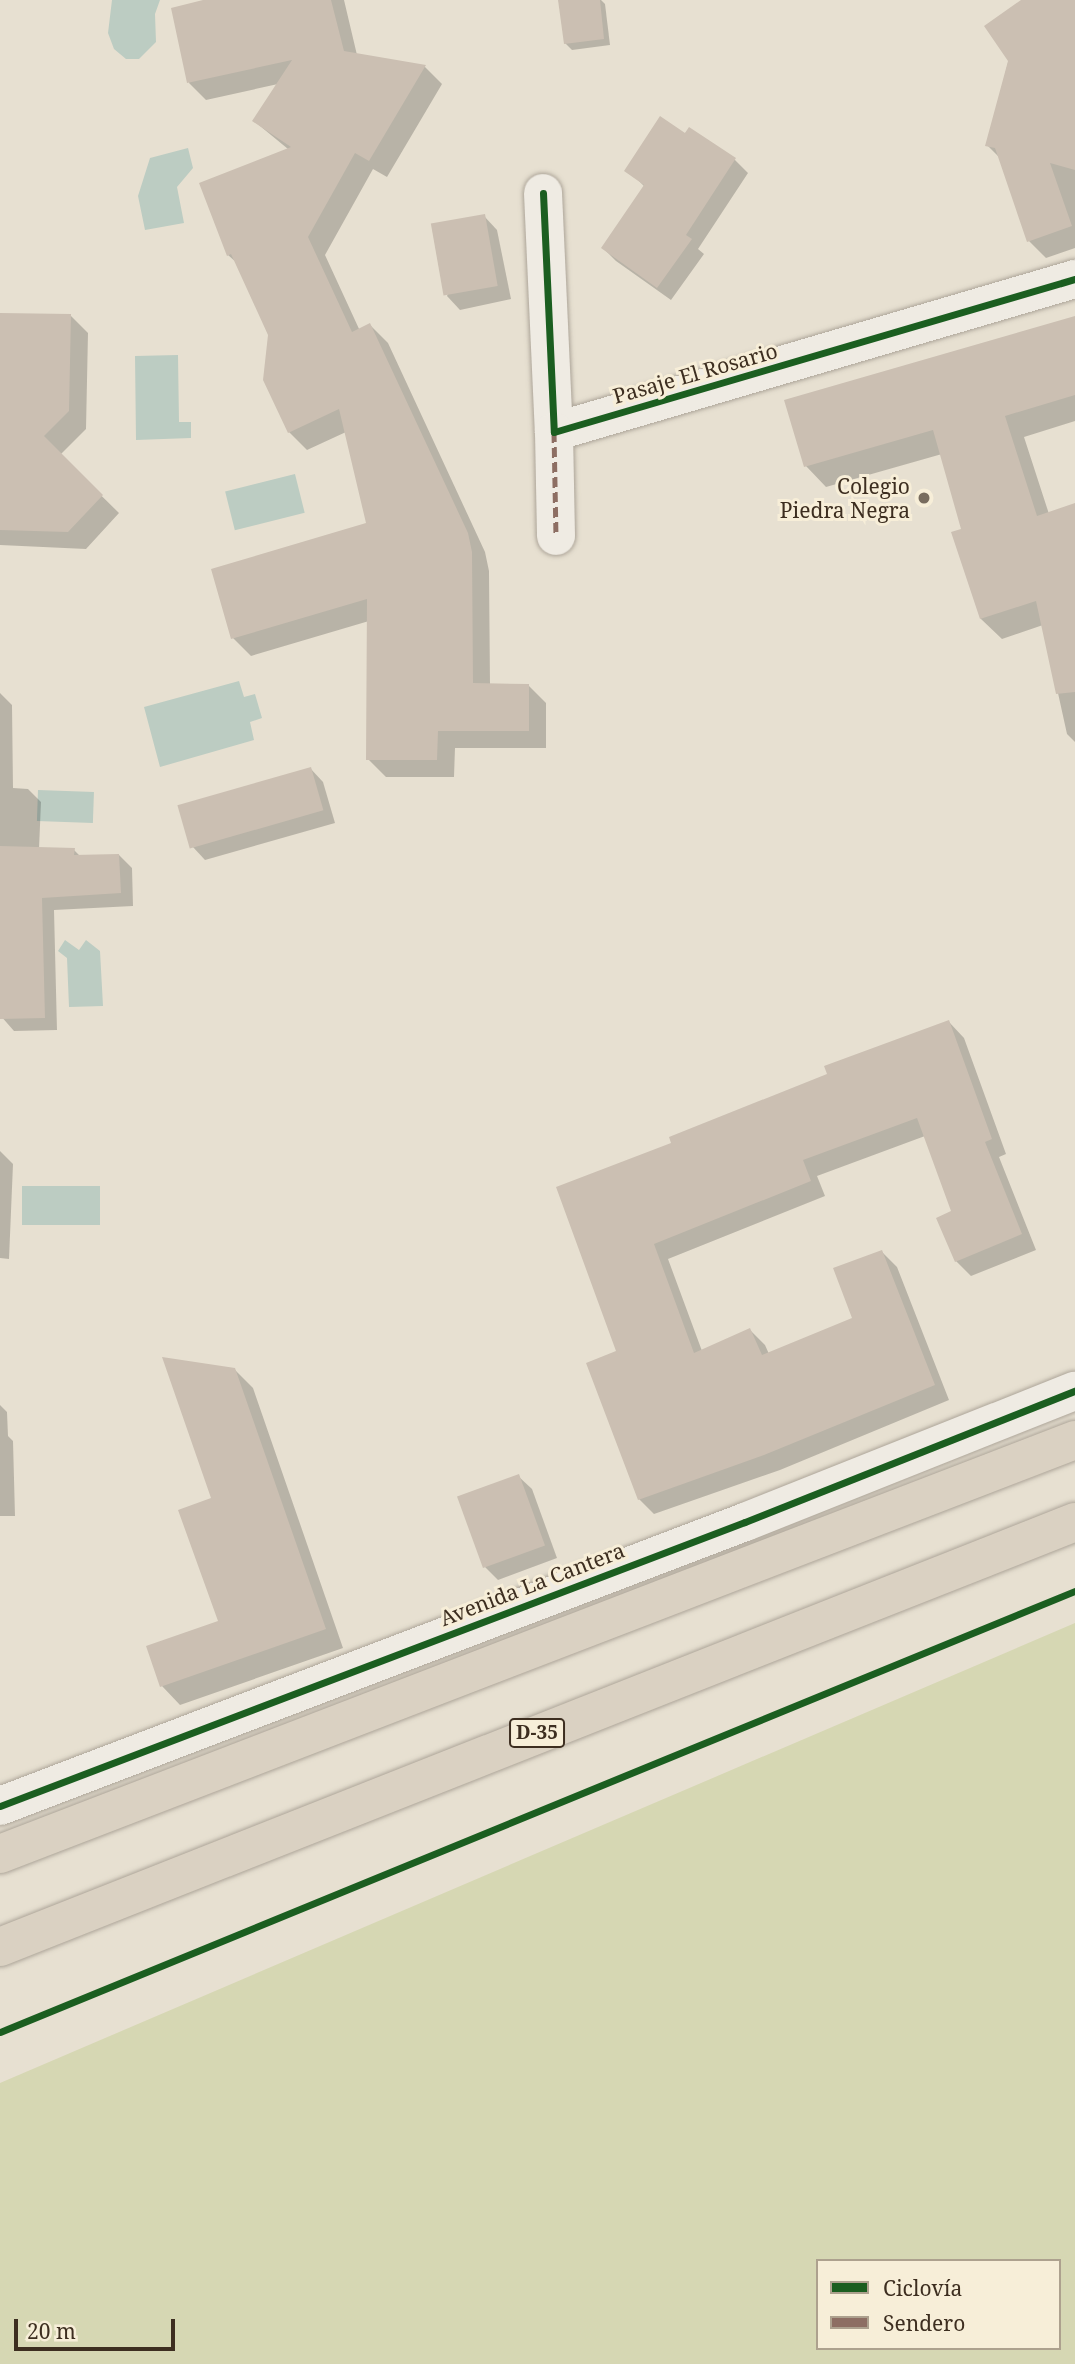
<!DOCTYPE html>
<html>
<head>
<meta charset="utf-8">
<style>
	body { margin:0 }
	#map { position:relative; width:1075px; height:2364px; overflow:hidden; background:#e7e0d1; font-family:"Noto Serif",serif }
	div>[style] { position:absolute }
	.green>* { inset:0; background:#d6d7b3 }
	.water>* { inset:0; background:#bcccc2; transform-origin:0 0 }
	.shadow>* { inset:0; background:#0003 }
	.building>* { inset:0; background:#cbbfb2; transform-origin:0 0 }
	.roads { filter:drop-shadow(0 0 2px #ada599) drop-shadow(0 0 2px #ada599) }
	.minor>* { height:38px; margin:-19px; padding:0 19px; transform-origin:19px; border-radius:19px; background:#efebe3 }
	.highway>* { height:38px; margin:-19px; padding:0 19px; transform-origin:19px; border-radius:19px; background:#dad1c2 }
	.quiet>* { height:5px; margin-top:-2.5px; transform-origin:0; background:repeating-linear-gradient(90deg,#8d6e63 0 10px,transparent 0 15px) }
	.cycleway>* { height:7px; margin:-3.5px; padding:0 3.5px; transform-origin:3.5px; border-radius:3.5px; background:#1b5e20 }
	.dots>* { width:19px; height:19px; translate:-50% -50%; box-sizing:border-box; border:4px solid #f7eed8; border-radius:50% }
	span { translate:-50% -50%; white-space:nowrap; text-align:center; line-height:1.15; -webkit-text-stroke:6px #f7eed8; paint-order:stroke }
	.shield-label span { padding:2px 5px; background:#f7eed8; border:2px solid; border-radius:5px; -webkit-text-stroke-width:0 }
	.shield-label { font-size:19px; color:#3d2e20; font-weight:700 }
	.street-label { font-size:21px; color:#3d2e20 }
	.poi-label { font-size:21px; color:#3d2e20 }
	.right { translate:-100% -50%; text-align:right }
	.legend { position:absolute; left:816px; top:2259px; width:245px; height:91px; box-sizing:border-box; background:#f7eed8; border:2px solid #ada18e; margin:0; padding:9px 12px; list-style:none; font-size:21px; color:#3d2e20 }
	.legend li { display:flex; align-items:center; gap:14px; height:35px }
	.legend b { width:35px; border:2px solid #ada18e }
	.scale { position:absolute; left:14px; top:2319px; width:161px; height:32px; box-sizing:border-box; border:4px solid #3d2e20; border-top:0; padding-left:9px; font-size:21px; line-height:24px; white-space:nowrap; color:#3d2e20; -webkit-text-stroke:5px #f7eed8; paint-order:stroke }
</style>
</head>
<body>
<div id="map">
	<div class="green">
		<div style="clip-path:polygon(evenodd,1075px 1623px,1075px 2364px,0 2364px,0 2083px,1075px 1623px,818px 2261px,1059px 2261px,1059px 2348px,818px 2348px,818px 2261px)"></div>
	</div>
	<div class="water">
		<div style="clip-path:polygon(112px 0,160px 0,155px 14px,156px 42px,139px 59px,126px 59px,114px 49px,108px 33px)"></div>
		<div style="clip-path:polygon(188px 148px,193px 168px,177px 187px,184px 223px,145px 230px,138px 196px,150px 158px)"></div>
		<div style="clip-path:polygon(178px 355px,179px 422px,191px 422px,191px 438px,136px 440px,135px 356px)"></div>
		<div style="left:295px;top:474px;width:40px;height:72px;rotate:76deg"></div>
		<div style="clip-path:polygon(239px 681px,244px 697px,255px 694px,262px 718px,250px 722px,254px 740px,160px 767px,144px 707px)"></div>
		<div style="left:38px;top:790px;width:56px;height:31px;rotate:2deg"></div>
		<div style="clip-path:polygon(65px 940px,79px 950px,86px 940px,100px 951px,103px 1006px,69px 1007px,67px 958px,58px 951px)"></div>
		<div style="left:100px;top:1186px;width:39px;height:78px;rotate:90deg"></div>
	</div>
	<div class="shadow">
		<div style="clip-path:polygon(211px 0,344px 0,357px 55px,425px 67px,442px 84px,387px 177px,373px 169px,325px 255px,360px 331px,370px 325px,388px 343px,485px 552px,489px 571px,490px 685px,528px 685px,546px 703px,546px 748px,455px 748px,454px 777px,386px 777px,368px 759px,369px 621px,251px 656px,233px 638px,213px 571px,368px 524px,346px 432px,307px 450px,289px 432px,264px 380px,270px 335px,237px 263px,228px 255px,288px 149px,254px 121px,278px 84px,206px 100px,189px 83px)"></div>
		<div style="clip-path:polygon(577px 0,601px 0,605px 4px,610px 45px,572px 50px,565px 43px)"></div>
		<div style="clip-path:polygon(1024px 0,1075px 0,1075px 248px,1046px 258px,1029px 241px,1000px 158px,987px 145px)"></div>
		<div style="clip-path:polygon(689px 130px,735px 160px,748px 173px,698px 249px,704px 254px,671px 300px,616px 261px,603px 248px,645px 187px,633px 175px)"></div>
		<div style="clip-path:polygon(484px 216px,497px 230px,511px 299px,460px 310px,447px 296px)"></div>
		<div style="clip-path:polygon(0 315px,71px 316px,88px 333px,86px 429px,60px 455px,119px 513px,86px 549px,0 545px)"></div>
		<div style="clip-path:polygon(1075px 318px,1075px 421px,1024px 437px,1049px 514px,1075px 505px,1075px 742px,1067px 734px,1043px 625px,1002px 639px,981px 619px,963px 530px,942px 454px,826px 487px,806px 466px)"></div>
		<div style="clip-path:polygon(0 693px,12px 705px,13px 788px,28px 789px,41px 802px,39px 849px,74px 850px,81px 857px,119px 855px,132px 868px,133px 906px,54px 910px,57px 1030px,14px 1031px,0 1015px)"></div>
		<div style="clip-path:polygon(310px 768px,323px 782px,335px 823px,205px 860px,192px 846px)"></div>
		<div style="clip-path:polygon(949px 1022px,964px 1038px,1006px 1154px,999px 1157px,1036px 1250px,971px 1276px,956px 1261px,953px 1212px,925px 1136px,817px 1176px,825px 1196px,668px 1259px,702px 1351px,750px 1330px,765px 1345px,769px 1354px,854px 1319px,882px 1252px,897px 1267px,949px 1400px,780px 1470px,654px 1514px,639px 1499px,618px 1352px,674px 1144px)"></div>
		<div style="clip-path:polygon(0 1151px,13px 1164px,9px 1259px,0 1258px)"></div>
		<div style="clip-path:polygon(234px 1369px,253px 1388px,343px 1648px,180px 1705px,162px 1686px,148px 1647px,220px 1622px,213px 1500px)"></div>
		<div style="clip-path:polygon(0 1405px,7px 1412px,8px 1436px,13px 1441px,15px 1516px,0 1516px)"></div>
		<div style="clip-path:polygon(518px 1476px,532px 1489px,557px 1558px,498px 1580px,485px 1567px)"></div>
	</div>
	<div class="building">
		<div style="clip-path:polygon(203px 0,331px 0,344px 51px,426px 65px,369px 161px,355px 153px,308px 237px,352px 332px,370px 323px,468px 533px,472px 552px,473px 683px,529px 684px,529px 731px,438px 731px,437px 760px,366px 760px,367px 599px,231px 639px,211px 569px,366px 523px,339px 409px,288px 433px,263px 380px,268px 335px,231px 254px,227px 256px,199px 183px,291px 147px,252px 121px,292px 60px,187px 83px,171px 8px)"></div>
		<div style="clip-path:polygon(558px 0,600px 0,604px 39px,564px 44px)"></div>
		<div style="clip-path:polygon(1021px 0,1075px 0,1075px 170px,1050px 163px,1072px 226px,1027px 242px,995px 148px,985px 146px,1008px 61px,984px 26px)"></div>
		<div style="clip-path:polygon(660px 116px,685px 133px,689px 127px,736px 158px,686px 235px,692px 239px,657px 288px,601px 248px,644px 185px,624px 171px)"></div>
		<div style="left:485px;top:214px;width:73px;height:55px;rotate:80deg"></div>
		<div style="clip-path:polygon(0 313px,71px 314px,69px 411px,44px 436px,103px 495px,68px 532px,0 530px)"></div>
		<div style="clip-path:polygon(1075px 316px,1075px 395px,1005px 416px,1037px 516px,1075px 503px,1075px 692px,1056px 694px,1036px 601px,980px 619px,951px 532px,961px 529px,933px 430px,804px 467px,784px 400px)"></div>
		<div style="left:311px;top:767px;width:45px;height:139px;rotate:74deg"></div>
		<div style="clip-path:polygon(0 846px,75px 848px,74px 855px,119px 854px,121px 893px,42px 898px,45px 1018px,0 1019px)"></div>
		<div style="clip-path:polygon(949px 1020px,992px 1139px,985px 1142px,1022px 1234px,955px 1262px,936px 1218px,951px 1211px,917px 1118px,803px 1160px,811px 1181px,654px 1244px,694px 1353px,750px 1328px,762px 1355px,852px 1318px,833px 1268px,882px 1250px,935px 1385px,764px 1455px,638px 1500px,586px 1363px,616px 1351px,556px 1187px,671px 1143px,669px 1137px,827px 1074px,824px 1066px)"></div>
		<div style="clip-path:polygon(162px 1357px,235px 1368px,326px 1629px,160px 1687px,146px 1646px,218px 1621px,178px 1510px,211px 1498px)"></div>
		<div style="left:519px;top:1474px;width:76px;height:66px;rotate:70deg"></div>
	</div>
	<div class="roads">
		<div class="minor">
			<div style="left:543px;top:193px;width:239px;rotate:87.4deg"></div>
			<div style="left:554px;top:432px;width:543px;rotate:-16.37deg"></div>
			<div style="left:554px;top:432px;width:104px;rotate:88.9deg"></div>
			<div style="left:0;top:1806px;width:797px;rotate:-20.87deg"></div>
			<div style="left:745px;top:1522px;width:355px;rotate:-21.7deg"></div>
		</div>
		<div class="highway">
			<div style="left:0;top:1854px;width:1152px;rotate:-21.06deg"></div>
			<div style="left:0;top:1947px;width:1156px;rotate:-21.57deg"></div>
		</div>
	</div>
	<div class="quiet">
		<div style="left:554px;top:432px;width:104px;rotate:88.9deg"></div>
	</div>
	<div class="cycleway">
		<div style="left:543px;top:193px;width:239px;rotate:87.4deg"></div>
		<div style="left:554px;top:432px;width:543px;rotate:-16.37deg"></div>
		<div style="left:0;top:1806px;width:797px;rotate:-20.87deg"></div>
		<div style="left:745px;top:1522px;width:355px;rotate:-21.7deg"></div>
		<div style="left:0;top:2032px;width:1162px;rotate:-22.31deg"></div>
	</div>
	<div class="dots">
		<div style="left:924px;top:498px;background:#786c5e"></div>
	</div>
	<div class="shield-label">
		<span style="left:537px;top:1733px">D-35</span>
	</div>
	<div class="street-label">
		<span style="left:695px;top:373px;rotate:-16deg">Pasaje El Rosario</span>
		<span style="left:532px;top:1584px;rotate:-21deg">Avenida La Cantera</span>
	</div>
	<div class="poi-label">
		<span class="right" style="left:910px;top:498px">Colegio<br>Piedra Negra</span>
	</div>
	<ul class="legend">
	<li><b style="height:9px;background:#1b5e20"></b>Ciclovía</li>
	<li><b style="height:9px;background:#8d6e63"></b>Sendero</li>
	</ul>
	<div class="scale">20 m</div>
</div>
</body>
</html>
